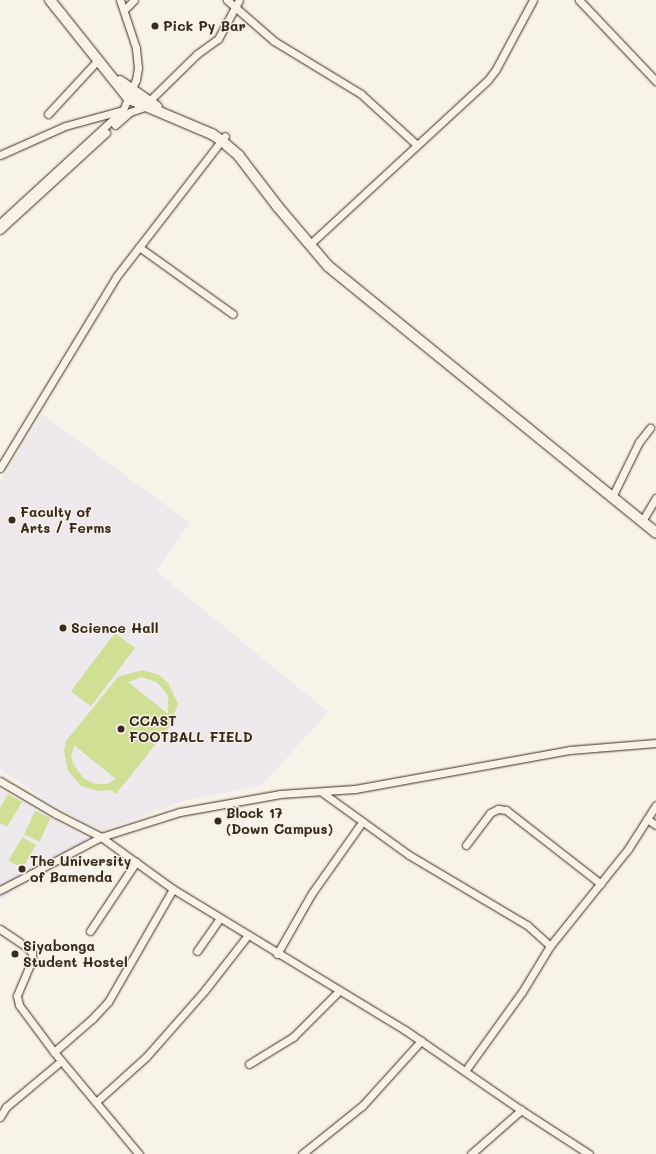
<!DOCTYPE html>
<html>
<head>
<meta charset="utf-8">
<style>
	body { margin:0 }
	#map { position:relative; width:656px; height:1154px; overflow:hidden; background:#f7f3e8; font-family:Mali,sans-serif }
	div>[style] { position:absolute }
	.built>* { inset:0; background:#ede9ed }
	.green>* { inset:0; background:#cfdf93; transform-origin:0 0 }
	.roads { filter:drop-shadow(0 0 1px #3b2a1e) drop-shadow(0 0 1px #3b2a1e) }
	.minor>* { height:7px; margin:-3.5px; padding:0 3.5px; transform-origin:3.5px; border-radius:3.5px; background:#f7f3e8 }
	.highway>* { height:10px; margin:-5px; padding:0 5px; transform-origin:5px; border-radius:5px; background:#f7f3e8 }
	.dots>* { width:11px; height:11px; translate:-50% -50%; box-sizing:border-box; border:2px solid #f7f3e8; border-radius:50% }
	span { translate:-50% -50%; white-space:nowrap; text-align:center; line-height:1.15; -webkit-text-stroke:3px #f7f3e8; paint-order:stroke }
	.poi-label { font-size:14px; color:#3b2a1e; font-weight:700 }
	.left { translate:0 -50%; text-align:left }
</style>
</head>
<body>
<div id="map">
	<div class="built">
		<div style="clip-path:polygon(42px 414px,190px 523px,156px 571px,328px 712px,262px 785px,184px 801px,101px 831px,56px 807px,0 769px,0 482px)"></div>
		<div style="clip-path:polygon(0 789px,88px 839px,0 900px)"></div>
	</div>
	<div class="green">
		<div style="left:115px;top:633px;width:25px;height:73px;rotate:37deg"></div>
		<div style="clip-path:polygon(evenodd,142px 670px,159px 675px,168px 683px,178px 704px,174px 714px,178px 716px,116px 794px,111px 790px,99px 791px,81px 786px,68px 771px,64px 750px,66px 741px,118px 677px,142px 670px,141px 677px,156px 682px,162px 688px,168px 696px,168px 714px,128px 682px,141px 677px,142px 670px,74px 746px,74px 745px,116px 779px,107px 784px,96px 784px,84px 779px,73px 764px,71px 756px,74px 746px)"></div>
		<div style="clip-path:polygon(8px 794px,22px 802px,7px 827px,0 823px,0 808px)"></div>
		<div style="left:35px;top:811px;width:17px;height:26px;rotate:25deg"></div>
		<div style="left:22px;top:837px;width:16px;height:27px;rotate:30deg"></div>
	</div>
	<div class="roads">
		<div class="minor">
			<div style="left:227px;top:0;width:62px;rotate:41.1deg"></div>
			<div style="left:274px;top:41px;width:102px;rotate:31.3deg"></div>
			<div style="left:361px;top:94px;width:74px;rotate:42.3deg"></div>
			<div style="left:579px;top:0;width:112px;rotate:46.5deg"></div>
			<div style="left:124px;top:10px;width:14px;rotate:-45deg"></div>
			<div style="left:148px;top:102px;width:69px;rotate:-44.4deg"></div>
			<div style="left:197px;top:54px;width:26px;rotate:-36deg"></div>
			<div style="left:218px;top:39px;width:44px;rotate:-61.7deg"></div>
			<div style="left:48px;top:114px;width:74px;rotate:-47.2deg"></div>
			<div style="left:115px;top:125px;width:20px;rotate:-41deg"></div>
			<div style="left:130px;top:112px;width:18px;rotate:-19deg"></div>
			<div style="left:0;top:155px;width:71px;rotate:-24deg"></div>
			<div style="left:65px;top:126px;width:60px;rotate:-15.4deg"></div>
			<div style="left:0;top:223px;width:167px;rotate:-42.6deg"></div>
			<div style="left:123px;top:110px;width:33px;rotate:-67deg"></div>
			<div style="left:136px;top:80px;width:12px;rotate:-81deg"></div>
			<div style="left:138px;top:68px;width:20px;rotate:-96deg"></div>
			<div style="left:136px;top:48px;width:51px;rotate:-108.4deg"></div>
			<div style="left:0;top:230px;width:144px;rotate:-42.5deg"></div>
			<div style="left:309px;top:245px;width:242px;rotate:-42.7deg"></div>
			<div style="left:487px;top:81px;width:15px;rotate:-53deg"></div>
			<div style="left:496px;top:69px;width:78px;rotate:-61.8deg"></div>
			<div style="left:139px;top:247px;width:115px;rotate:35.5deg"></div>
			<div style="left:0;top:468px;width:223px;rotate:-58.7deg"></div>
			<div style="left:116px;top:277px;width:178px;rotate:-52.3deg"></div>
			<div style="left:612px;top:497px;width:61px;rotate:-63.9deg"></div>
			<div style="left:639px;top:442px;width:18px;rotate:-52deg"></div>
			<div style="left:642px;top:521px;width:27px;rotate:-59deg"></div>
			<div style="left:0;top:781px;width:65px;rotate:30.5deg"></div>
			<div style="left:56px;top:814px;width:51px;rotate:27.1deg"></div>
			<div style="left:101px;top:837px;width:89px;rotate:35.8deg"></div>
			<div style="left:173px;top:889px;width:271px;rotate:31.3deg"></div>
			<div style="left:405px;top:1030px;width:141px;rotate:34.6deg"></div>
			<div style="left:521px;top:1110px;width:81px;rotate:32.9deg"></div>
			<div style="left:323px;top:793px;width:106px;rotate:35.8deg"></div>
			<div style="left:409px;top:855px;width:137px;rotate:30.7deg"></div>
			<div style="left:527px;top:925px;width:31px;rotate:42deg"></div>
			<div style="left:647px;top:819px;width:11px;rotate:34deg"></div>
			<div style="left:466px;top:845px;width:40px;rotate:-53deg"></div>
			<div style="left:490px;top:813px;width:9px;rotate:-27deg"></div>
			<div style="left:498px;top:809px;width:8px;rotate:7deg"></div>
			<div style="left:506px;top:810px;width:120px;rotate:37.9deg"></div>
			<div style="left:0;top:890px;width:114px;rotate:-27.7deg"></div>
			<div style="left:101px;top:837px;width:83px;rotate:-17.6deg"></div>
			<div style="left:180px;top:812px;width:102px;rotate:-10.2deg"></div>
			<div style="left:280px;top:794px;width:75px;rotate:-3.8deg"></div>
			<div style="left:355px;top:789px;width:219px;rotate:-10.3deg"></div>
			<div style="left:570px;top:750px;width:86px;rotate:-4.7deg"></div>
			<div style="left:0;top:929px;width:32px;rotate:34deg"></div>
			<div style="left:27px;top:947px;width:8px;rotate:50deg"></div>
			<div style="left:32px;top:953px;width:7px;rotate:90deg"></div>
			<div style="left:32px;top:960px;width:39px;rotate:113deg"></div>
			<div style="left:17px;top:996px;width:9px;rotate:77deg"></div>
			<div style="left:19px;top:1005px;width:59px;rotate:53.3deg"></div>
			<div style="left:54px;top:1052px;width:133px;rotate:50.2deg"></div>
			<div style="left:90px;top:931px;width:83px;rotate:-56.3deg"></div>
			<div style="left:197px;top:951px;width:40px;rotate:-55.1deg"></div>
			<div style="left:277px;top:954px;width:70px;rotate:-60.2deg"></div>
			<div style="left:312px;top:893px;width:87px;rotate:-54.8deg"></div>
			<div style="left:54px;top:1052px;width:50px;rotate:-41deg"></div>
			<div style="left:92px;top:1019px;width:23px;rotate:-47deg"></div>
			<div style="left:108px;top:1002px;width:130px;rotate:-60.1deg"></div>
			<div style="left:249px;top:1064px;width:52px;rotate:-31.5deg"></div>
			<div style="left:293px;top:1037px;width:65px;rotate:-45deg"></div>
			<div style="left:465px;top:1071px;width:97px;rotate:-54.2deg"></div>
			<div style="left:522px;top:992px;width:54px;rotate:-58.7deg"></div>
			<div style="left:550px;top:946px;width:124px;rotate:-51.2deg"></div>
			<div style="left:628px;top:849px;width:52px;rotate:-57.5deg"></div>
			<div style="left:96px;top:1102px;width:67px;rotate:-42deg"></div>
			<div style="left:146px;top:1057px;width:89px;rotate:-48.6deg"></div>
			<div style="left:205px;top:990px;width:70px;rotate:-52deg"></div>
			<div style="left:0;top:1117px;width:12px;rotate:-59deg"></div>
			<div style="left:6px;top:1107px;width:72px;rotate:-39.9deg"></div>
			<div style="left:302px;top:1154px;width:77px;rotate:-38.7deg"></div>
			<div style="left:362px;top:1106px;width:88px;rotate:-47.8deg"></div>
			<div style="left:471px;top:1154px;width:67px;rotate:-41.3deg"></div>
		</div>
		<div class="highway">
			<div style="left:50px;top:0;width:127px;rotate:51.4deg"></div>
			<div style="left:129px;top:99px;width:90px;rotate:22.9deg"></div>
			<div style="left:212px;top:134px;width:12px;rotate:35deg"></div>
			<div style="left:222px;top:141px;width:23px;rotate:41deg"></div>
			<div style="left:239px;top:156px;width:64px;rotate:52.6deg"></div>
			<div style="left:278px;top:207px;width:77px;rotate:49.7deg"></div>
			<div style="left:328px;top:266px;width:423px;rotate:39.1deg"></div>
			<div style="left:120px;top:81px;width:45px;rotate:35.1deg"></div>
		</div>
	</div>
	<div class="dots">
		<div style="left:155px;top:26px;background:#3b2a1e"></div>
		<div style="left:12px;top:520px;background:#3b2a1e"></div>
		<div style="left:63px;top:628px;background:#3b2a1e"></div>
		<div style="left:121px;top:729px;background:#3b2a1e"></div>
		<div style="left:218px;top:821px;background:#3b2a1e"></div>
		<div style="left:22px;top:869px;background:#3b2a1e"></div>
		<div style="left:15px;top:954px;background:#3b2a1e"></div>
	</div>
	<div class="poi-label">
		<span class="left" style="left:163px;top:26px">Pick Py Bar</span>
		<span class="left" style="left:20px;top:520px">Faculty of<br>Arts / Ferms</span>
		<span class="left" style="left:71px;top:628px">Science Hall</span>
		<span class="left" style="left:129px;top:729px">CCAST<br>FOOTBALL FIELD</span>
		<span class="left" style="left:226px;top:821px">Block 17<br>(Down Campus)</span>
		<span class="left" style="left:30px;top:869px">The University<br>of Bamenda</span>
		<span class="left" style="left:23px;top:954px">Siyabonga<br>Student Hostel</span>
	</div>
</div>
</body>
</html>
